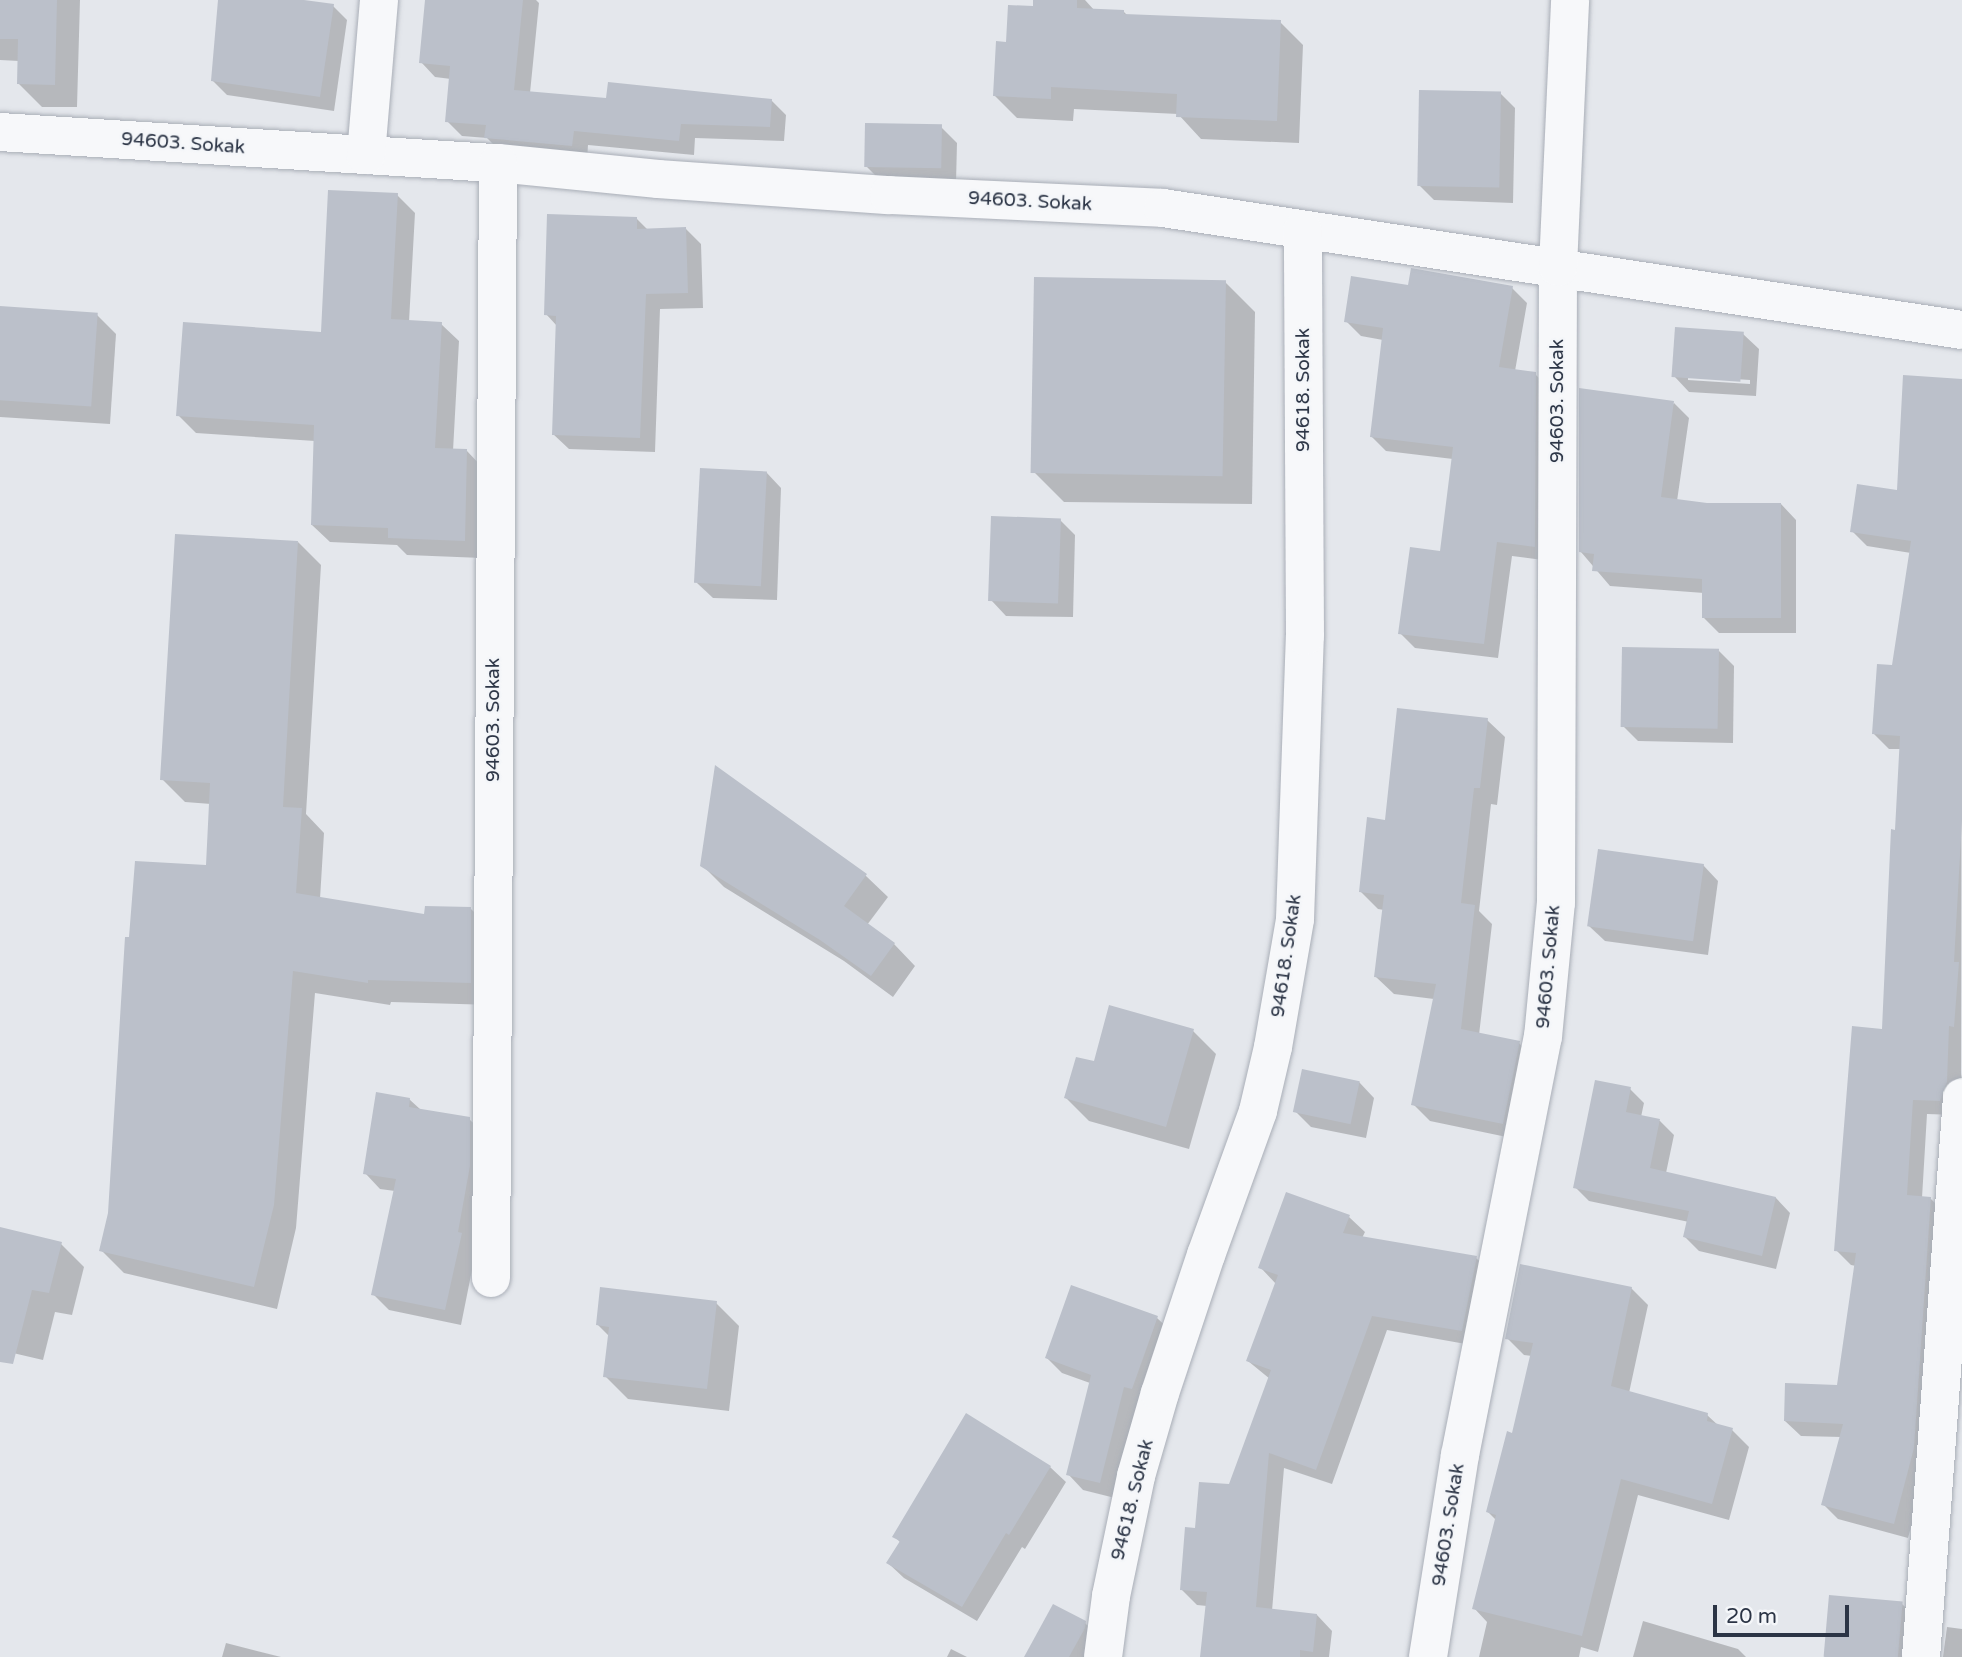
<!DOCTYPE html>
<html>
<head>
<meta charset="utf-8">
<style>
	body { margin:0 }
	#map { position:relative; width:1962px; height:1657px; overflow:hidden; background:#e4e7ec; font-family:"Varela Round",sans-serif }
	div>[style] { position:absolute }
	.shadow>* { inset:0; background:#0003 }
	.building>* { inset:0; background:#bbc0ca; transform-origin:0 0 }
	.roads { filter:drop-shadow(0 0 2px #a9aeb7) drop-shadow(0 0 2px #a9aeb7) }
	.minor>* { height:38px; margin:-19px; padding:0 19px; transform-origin:19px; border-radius:19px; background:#f7f8fa }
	span { translate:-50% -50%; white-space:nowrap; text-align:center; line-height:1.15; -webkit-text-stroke:5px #f4f6f9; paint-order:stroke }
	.street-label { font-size:19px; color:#2b3445 }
	.scale { position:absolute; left:1713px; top:1605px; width:136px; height:32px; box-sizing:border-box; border:4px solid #2b3445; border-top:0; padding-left:9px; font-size:21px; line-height:24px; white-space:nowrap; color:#2b3445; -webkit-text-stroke:5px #f4f6f9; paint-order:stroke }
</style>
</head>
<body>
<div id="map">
	<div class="shadow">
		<div style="clip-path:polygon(0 0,80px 0,77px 107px,42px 107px,19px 84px,19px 61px,0 60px)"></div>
		<div style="clip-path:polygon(219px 0,292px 0,333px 6px,347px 20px,334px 111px,227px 95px,213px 81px)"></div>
		<div style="clip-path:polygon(427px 0,536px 0,539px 3px,530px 93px,608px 100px,771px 100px,786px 115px,784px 141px,695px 138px,694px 155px,588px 145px,587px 160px,501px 152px,487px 138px,462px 136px,447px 121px,451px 79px,435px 77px,421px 62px)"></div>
		<div style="clip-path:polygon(1035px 0,1085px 0,1095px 11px,1124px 12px,1128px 16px,1280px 22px,1303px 45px,1299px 143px,1201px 139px,1178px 114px,1074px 109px,1073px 121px,1017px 118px,994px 95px,1008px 43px,1034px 8px)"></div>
		<div style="clip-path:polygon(1500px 93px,1515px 108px,1513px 203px,1434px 200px,1419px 185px)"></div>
		<div style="clip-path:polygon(941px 127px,957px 143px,956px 183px,881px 181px,866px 166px)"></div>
		<div style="clip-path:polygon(397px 195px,415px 213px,409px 322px,441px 324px,459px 341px,453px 451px,467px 451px,484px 469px,482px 558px,407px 555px,397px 545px,330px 542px,312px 525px,315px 441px,196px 433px,178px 415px,323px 334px)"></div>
		<div style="clip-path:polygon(637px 219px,648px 230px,686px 229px,701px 244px,703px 308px,660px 309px,655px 452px,569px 449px,553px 434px,557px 326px,546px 314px)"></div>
		<div style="clip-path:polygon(1225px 282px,1255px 312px,1252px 504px,1064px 502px,1034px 472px)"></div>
		<div style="clip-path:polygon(1410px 287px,1512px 288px,1527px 303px,1515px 371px,1535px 374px,1550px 389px,1550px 561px,1512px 556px,1498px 658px,1415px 648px,1400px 633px,1441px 552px,1453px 459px,1386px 451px,1371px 436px,1383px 340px,1361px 336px,1346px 321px)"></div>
		<div style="clip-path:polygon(0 307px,97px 315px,116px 334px,110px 424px,0 417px)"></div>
		<div style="clip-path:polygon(evenodd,1743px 334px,1759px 349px,1756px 396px,1689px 392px,1674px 376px,1743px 334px,1688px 376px,1750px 380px,1750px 384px,1688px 380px,1688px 376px)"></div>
		<div style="clip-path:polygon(1962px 380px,1961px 1098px,1955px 1115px,1927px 1114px,1922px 1198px,1930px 1198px,1945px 1213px,1929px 1463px,1908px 1538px,1838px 1519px,1823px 1504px,1841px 1437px,1801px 1436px,1785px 1421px,1838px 1387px,1856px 1266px,1851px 1265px,1836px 1250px,1883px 1031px,1901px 749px,1889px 749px,1874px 734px,1893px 667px,1911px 553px,1867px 546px,1852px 531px,1899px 492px)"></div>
		<div style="clip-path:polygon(1674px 403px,1689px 418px,1677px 501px,1707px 504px,1781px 504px,1796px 520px,1796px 633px,1719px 633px,1704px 618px,1704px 593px,1610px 586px,1581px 552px)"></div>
		<div style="clip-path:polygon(766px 472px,781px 488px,777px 600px,713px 598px,697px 583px)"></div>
		<div style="clip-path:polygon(1060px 520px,1075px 535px,1073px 617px,1006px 616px,991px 600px)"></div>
		<div style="clip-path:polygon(298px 542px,321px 565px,306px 814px,324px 833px,320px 899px,426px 916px,471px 909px,494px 932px,493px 1005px,391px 1002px,390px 1005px,315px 993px,296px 1228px,277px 1309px,124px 1273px,101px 1250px,207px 867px,211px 804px,185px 802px,162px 779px)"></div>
		<div style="clip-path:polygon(1719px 651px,1734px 666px,1733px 743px,1638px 741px,1623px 726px)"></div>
		<div style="clip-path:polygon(1487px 720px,1505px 737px,1497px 805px,1491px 804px,1479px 911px,1492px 924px,1479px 1035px,1519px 1043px,1536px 1061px,1521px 1140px,1430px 1121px,1413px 1104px,1434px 999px,1394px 994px,1376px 977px,1384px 910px,1378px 909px,1360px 891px,1386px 822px)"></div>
		<div style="clip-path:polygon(716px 768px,866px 876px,888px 897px,867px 925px,894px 944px,915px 966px,893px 997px,844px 961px,724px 887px,702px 865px)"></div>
		<div style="clip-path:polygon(1703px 865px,1718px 881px,1708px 955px,1605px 941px,1589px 926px)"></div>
		<div style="clip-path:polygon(1193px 1031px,1216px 1054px,1189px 1149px,1089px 1121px,1066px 1098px,1095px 1063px)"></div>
		<div style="clip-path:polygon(1359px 1082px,1374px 1098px,1366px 1138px,1311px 1127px,1296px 1112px)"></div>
		<div style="clip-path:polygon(1630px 1089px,1644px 1103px,1641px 1117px,1660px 1121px,1674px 1135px,1666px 1173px,1776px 1198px,1790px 1213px,1776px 1269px,1699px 1251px,1685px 1237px,1689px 1222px,1589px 1201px,1575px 1187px)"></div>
		<div style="clip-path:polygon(409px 1099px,421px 1110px,469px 1119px,485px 1134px,476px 1250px,461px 1325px,389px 1310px,373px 1294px,395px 1191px,380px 1189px,365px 1173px)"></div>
		<div style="clip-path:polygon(1349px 1217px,1365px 1232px,1362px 1238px,1476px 1258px,1492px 1273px,1477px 1346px,1387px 1330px,1332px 1484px,1284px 1468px,1272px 1611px,1317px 1615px,1332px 1631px,1329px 1657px,1202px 1657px,1207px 1606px,1197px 1605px,1181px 1589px,1196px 1530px,1230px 1486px,1270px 1379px,1248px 1361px,1276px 1284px,1261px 1268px)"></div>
		<div style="clip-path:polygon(0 1229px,61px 1244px,84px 1267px,72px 1315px,55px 1312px,43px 1360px,0 1350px)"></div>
		<div style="clip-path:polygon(1631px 1288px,1648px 1305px,1629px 1393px,1707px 1415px,1720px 1427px,1732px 1430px,1749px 1447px,1729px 1520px,1638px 1495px,1598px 1652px,1581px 1647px,1579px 1657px,1479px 1657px,1487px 1622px,1474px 1608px,1496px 1520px,1488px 1512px,1514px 1435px,1532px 1356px,1524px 1355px,1507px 1338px)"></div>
		<div style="clip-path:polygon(716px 1303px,739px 1326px,729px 1411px,628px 1399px,605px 1376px,610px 1337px,598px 1325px)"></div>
		<div style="clip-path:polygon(1157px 1318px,1173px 1333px,1115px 1498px,1083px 1490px,1068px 1474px,1090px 1383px,1062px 1373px,1047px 1358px)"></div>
		<div style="clip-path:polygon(1050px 1467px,1066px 1482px,1025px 1549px,1022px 1547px,977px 1621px,904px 1578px,888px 1563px,901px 1543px,895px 1537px)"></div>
		<div style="clip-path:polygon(1902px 1604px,1918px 1619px,1917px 1657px,1824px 1657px)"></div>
		<div style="clip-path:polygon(1643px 1621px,1738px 1649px,1746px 1657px,1633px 1657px)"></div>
		<div style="clip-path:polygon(1085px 1623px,1099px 1638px,1090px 1657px,1026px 1657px)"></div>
		<div style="clip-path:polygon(1947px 1627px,1962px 1629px,1962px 1657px,1943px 1657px)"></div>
		<div style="clip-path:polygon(226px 1643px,281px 1657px,222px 1657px)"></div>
		<div style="clip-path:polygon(951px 1649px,967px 1657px,947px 1657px)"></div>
	</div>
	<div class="building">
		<div style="clip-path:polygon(0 0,57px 0,55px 85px,17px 84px,18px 39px,0 39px)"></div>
		<div style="clip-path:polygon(218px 0,304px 0,334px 4px,320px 97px,211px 81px)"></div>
		<div style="clip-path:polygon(425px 0,523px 0,514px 90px,606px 98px,608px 82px,772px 99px,770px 127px,681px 124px,679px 141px,574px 131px,572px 146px,484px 138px,486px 125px,445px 122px,450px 66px,419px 63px)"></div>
		<div style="clip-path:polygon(1033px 0,1077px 0,1077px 8px,1124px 10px,1124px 14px,1281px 20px,1277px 121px,1176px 117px,1177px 94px,1051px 87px,1051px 99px,993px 96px,996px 41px,1006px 42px,1008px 5px,1033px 6px)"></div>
		<div style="left:1419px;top:90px;width:82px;height:96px;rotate:1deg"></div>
		<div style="left:865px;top:123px;width:77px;height:44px;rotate:1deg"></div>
		<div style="clip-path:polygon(328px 190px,398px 193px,391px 319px,442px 322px,435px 448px,467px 449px,465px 541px,388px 538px,388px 528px,311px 525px,314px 425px,176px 416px,183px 322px,321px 332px)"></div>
		<div style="clip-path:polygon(547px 214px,637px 217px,637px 229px,686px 227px,688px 293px,646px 294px,640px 438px,552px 435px,556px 316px,544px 315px)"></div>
		<div style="clip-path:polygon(1411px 268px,1513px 286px,1499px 367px,1536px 372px,1535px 547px,1497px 542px,1484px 644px,1398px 634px,1410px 547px,1440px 551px,1453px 447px,1370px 437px,1383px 328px,1344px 322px,1351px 276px,1408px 285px)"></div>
		<div style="left:1034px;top:277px;width:192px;height:196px;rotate:1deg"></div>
		<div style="left:0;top:306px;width:98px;height:94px;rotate:4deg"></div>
		<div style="left:1675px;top:327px;width:69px;height:50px;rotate:4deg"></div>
		<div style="clip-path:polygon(1903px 375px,1962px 379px,1962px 820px,1954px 962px,1959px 962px,1954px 1027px,1949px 1026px,1947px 1082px,1940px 1101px,1913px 1100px,1907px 1195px,1931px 1197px,1914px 1448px,1894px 1524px,1821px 1505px,1843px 1424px,1784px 1421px,1785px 1383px,1837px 1385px,1856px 1253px,1834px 1251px,1852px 1026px,1882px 1029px,1891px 829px,1895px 830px,1900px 736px,1872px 734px,1877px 664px,1892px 665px,1911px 541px,1850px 532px,1857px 484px,1897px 490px)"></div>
		<div style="clip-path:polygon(1579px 388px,1674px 401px,1661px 497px,1707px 503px,1781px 503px,1781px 618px,1702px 618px,1702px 579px,1592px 571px,1594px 554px,1579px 552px)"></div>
		<div style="left:700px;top:468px;width:67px;height:115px;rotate:3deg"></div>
		<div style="left:991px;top:516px;width:70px;height:85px;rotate:2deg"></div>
		<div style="clip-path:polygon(175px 534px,298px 541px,283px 807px,302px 808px,296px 893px,424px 914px,425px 906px,471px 907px,471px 983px,368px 980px,368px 983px,293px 971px,274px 1205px,254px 1287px,99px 1251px,108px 1213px,125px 937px,129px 937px,135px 861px,206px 865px,210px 783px,160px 780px)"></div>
		<div style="left:1622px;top:647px;width:97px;height:80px;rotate:1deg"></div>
		<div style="clip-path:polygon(1397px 708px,1488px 718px,1480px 788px,1474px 788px,1461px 903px,1475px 905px,1461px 1029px,1520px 1041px,1503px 1124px,1411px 1105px,1436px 984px,1374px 977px,1384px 895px,1359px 892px,1367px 817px,1385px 820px)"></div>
		<div style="clip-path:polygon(715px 765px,867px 874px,844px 906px,895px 943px,871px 976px,820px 940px,700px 866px)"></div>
		<div style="left:1598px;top:849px;width:107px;height:78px;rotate:8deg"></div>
		<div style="clip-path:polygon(1109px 1005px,1194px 1029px,1166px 1127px,1064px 1098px,1076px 1057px,1094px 1061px)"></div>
		<div style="left:1302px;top:1069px;width:59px;height:44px;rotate:12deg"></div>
		<div style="clip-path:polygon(1595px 1080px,1631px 1087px,1626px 1112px,1660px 1119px,1650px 1168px,1776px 1197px,1762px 1256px,1683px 1237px,1689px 1211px,1573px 1188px)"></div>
		<div style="clip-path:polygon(376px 1092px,410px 1098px,409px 1107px,470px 1117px,470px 1166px,458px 1232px,462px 1233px,445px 1310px,371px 1295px,396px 1179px,363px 1174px)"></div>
		<div style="clip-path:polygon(1286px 1192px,1350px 1215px,1343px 1233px,1477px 1256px,1462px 1331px,1372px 1316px,1316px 1470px,1269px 1453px,1256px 1607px,1317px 1614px,1313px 1652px,1300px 1650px,1300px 1657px,1200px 1657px,1207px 1592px,1180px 1590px,1185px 1527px,1195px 1528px,1199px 1482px,1229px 1484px,1271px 1370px,1246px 1361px,1278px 1275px,1258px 1268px)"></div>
		<div style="clip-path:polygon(0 1227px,62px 1242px,49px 1293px,32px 1290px,13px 1364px,0 1362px)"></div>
		<div style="clip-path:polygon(1520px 1264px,1632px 1287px,1611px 1386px,1708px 1413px,1707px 1421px,1733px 1428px,1712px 1504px,1621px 1479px,1582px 1636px,1472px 1609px,1496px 1515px,1486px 1512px,1507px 1431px,1512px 1433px,1533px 1343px,1505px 1339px)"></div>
		<div style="clip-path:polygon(1071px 1285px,1158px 1316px,1132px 1389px,1124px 1387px,1100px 1483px,1066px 1475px,1091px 1375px,1045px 1358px)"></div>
		<div style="clip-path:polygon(600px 1287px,717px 1301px,707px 1389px,603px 1377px,609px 1327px,596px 1325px)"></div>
		<div style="clip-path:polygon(966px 1413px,1051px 1466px,1009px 1535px,1006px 1533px,962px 1607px,886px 1563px,900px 1541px,892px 1537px)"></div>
		<div style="left:1829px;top:1595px;width:74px;height:62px;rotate:5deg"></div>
		<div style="clip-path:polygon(1053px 1604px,1086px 1621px,1085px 1628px,1069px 1657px,1024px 1657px)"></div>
	</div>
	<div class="roads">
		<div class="minor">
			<div style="left:0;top:132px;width:499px;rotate:3.6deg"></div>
			<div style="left:498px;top:163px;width:161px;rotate:5.7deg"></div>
			<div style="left:658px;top:179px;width:232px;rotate:4deg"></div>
			<div style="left:889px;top:195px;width:274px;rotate:2.7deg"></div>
			<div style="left:1163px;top:208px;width:808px;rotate:8.68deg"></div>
			<div style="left:366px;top:155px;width:156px;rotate:-85.2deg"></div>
			<div style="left:491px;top:1278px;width:1115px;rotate:-89.64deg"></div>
			<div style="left:1103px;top:1657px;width:62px;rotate:-82.5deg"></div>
			<div style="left:1111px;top:1596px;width:123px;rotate:-78.2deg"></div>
			<div style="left:1136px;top:1476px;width:86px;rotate:-73.9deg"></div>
			<div style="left:1160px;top:1393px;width:145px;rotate:-71.6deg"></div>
			<div style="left:1206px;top:1255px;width:153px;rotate:-70.1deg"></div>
			<div style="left:1258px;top:1111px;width:66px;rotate:-76.8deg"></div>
			<div style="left:1273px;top:1047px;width:130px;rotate:-80.2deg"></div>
			<div style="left:1295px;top:919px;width:283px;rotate:-88deg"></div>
			<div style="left:1305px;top:636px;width:406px;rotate:-90.3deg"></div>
			<div style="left:1428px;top:1657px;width:205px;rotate:-81deg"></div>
			<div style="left:1460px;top:1455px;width:426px;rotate:-78.8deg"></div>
			<div style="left:1543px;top:1037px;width:135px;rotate:-84.5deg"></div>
			<div style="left:1556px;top:903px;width:636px;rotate:-89.82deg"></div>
			<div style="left:1558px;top:267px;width:267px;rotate:-87.4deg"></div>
			<div style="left:1921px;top:1657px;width:561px;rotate:-85.81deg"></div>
		</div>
	</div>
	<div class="street-label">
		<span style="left:183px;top:144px;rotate:4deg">94603. Sokak</span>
		<span style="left:1030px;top:202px;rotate:3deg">94603. Sokak</span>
		<span style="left:1304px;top:390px;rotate:-90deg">94618. Sokak</span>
		<span style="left:1558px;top:401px;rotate:-90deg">94603. Sokak</span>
		<span style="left:494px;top:720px;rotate:-90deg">94603. Sokak</span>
		<span style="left:1287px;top:956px;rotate:-82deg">94618. Sokak</span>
		<span style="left:1549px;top:967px;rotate:-85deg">94603. Sokak</span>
		<span style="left:1133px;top:1500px;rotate:-76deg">94618. Sokak</span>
		<span style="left:1449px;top:1525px;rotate:-81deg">94603. Sokak</span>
	</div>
	<div class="scale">20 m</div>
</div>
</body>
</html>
